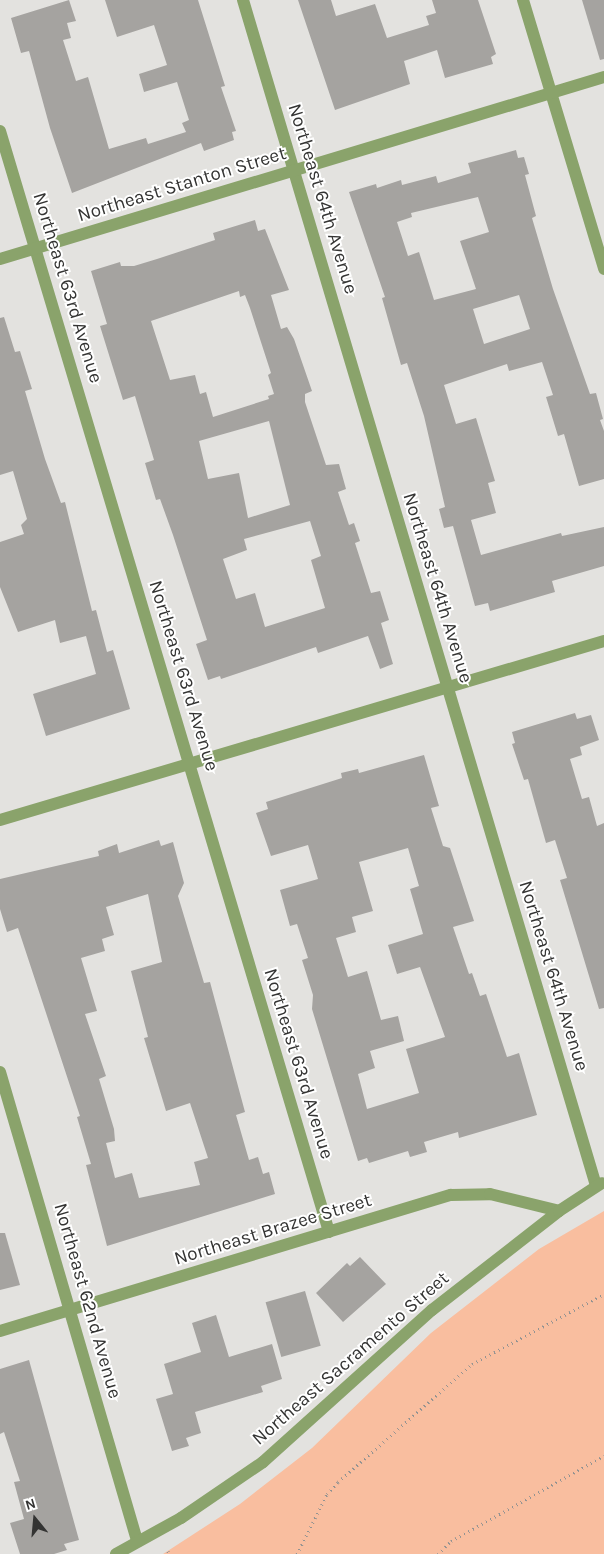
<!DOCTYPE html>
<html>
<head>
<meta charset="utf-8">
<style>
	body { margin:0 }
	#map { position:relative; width:604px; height:1554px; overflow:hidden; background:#e3e2df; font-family:Karla,sans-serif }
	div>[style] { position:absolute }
	.green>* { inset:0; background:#f9be9f }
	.building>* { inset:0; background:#a5a3a0; transform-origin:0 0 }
	.path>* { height:3px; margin-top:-1.5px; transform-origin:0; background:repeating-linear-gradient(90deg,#949391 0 1px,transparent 0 5px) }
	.minor>* { height:12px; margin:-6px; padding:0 6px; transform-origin:6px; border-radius:6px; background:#8aa36b }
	span { translate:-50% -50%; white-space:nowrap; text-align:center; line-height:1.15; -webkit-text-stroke:4px #fff; paint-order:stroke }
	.street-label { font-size:19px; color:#343433 }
	.north { position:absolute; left:10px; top:1494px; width:50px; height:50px; -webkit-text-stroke:4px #fff; paint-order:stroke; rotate:343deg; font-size:14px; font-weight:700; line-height:20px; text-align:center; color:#343433 }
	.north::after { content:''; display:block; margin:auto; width:18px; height:22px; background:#343433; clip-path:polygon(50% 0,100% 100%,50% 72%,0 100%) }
</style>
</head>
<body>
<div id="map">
	<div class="green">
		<div style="clip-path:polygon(604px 1211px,604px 1554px,163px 1554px,240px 1504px,312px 1448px,431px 1333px,539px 1249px)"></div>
	</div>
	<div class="building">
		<div style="clip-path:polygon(69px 0,76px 21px,67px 23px,71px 38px,63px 40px,76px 81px,88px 77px,109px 149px,146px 138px,148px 144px,186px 132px,182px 123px,189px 120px,177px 82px,144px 92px,139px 74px,167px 65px,154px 25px,117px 37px,105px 0,198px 0,225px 86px,221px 87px,236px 131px,232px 132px,234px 140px,204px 151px,201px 143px,72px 193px,50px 128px,29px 51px,21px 53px,11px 18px)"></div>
		<div style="clip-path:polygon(298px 0,331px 0,336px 16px,375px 4px,387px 38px,429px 25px,426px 16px,436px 13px,432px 0,478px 0,496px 54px,491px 57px,493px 64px,445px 78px,437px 50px,404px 61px,410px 84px,335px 110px)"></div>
		<div style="clip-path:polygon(582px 0,604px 0,604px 59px,600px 60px)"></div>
		<div style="clip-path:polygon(evenodd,516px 150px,518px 158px,524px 157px,529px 174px,525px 175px,536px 216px,532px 218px,553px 289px,590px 394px,596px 393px,603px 419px,600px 420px,604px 431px,604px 479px,579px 486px,564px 434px,558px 436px,546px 397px,553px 395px,542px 362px,509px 371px,507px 364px,444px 385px,456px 424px,476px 418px,495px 481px,488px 483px,496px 513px,471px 520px,481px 555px,561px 533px,562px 536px,604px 527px,604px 566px,552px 581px,555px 592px,490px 611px,488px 603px,475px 606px,453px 526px,444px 528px,439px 509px,445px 507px,424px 416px,407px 363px,401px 365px,382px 298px,385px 297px,349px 192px,376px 184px,377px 188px,401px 180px,402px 185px,436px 176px,438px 183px,471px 173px,468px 163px,516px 150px,478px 197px,489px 232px,460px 241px,476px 289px,434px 300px,419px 252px,408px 256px,397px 222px,412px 217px,411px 213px,478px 197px,516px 150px,519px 295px,530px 329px,484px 344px,473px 309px,519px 295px)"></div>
		<div style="clip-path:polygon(evenodd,255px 220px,258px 231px,265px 229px,289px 290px,271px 295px,281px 329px,287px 327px,294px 339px,312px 391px,305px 394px,305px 402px,326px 465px,339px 464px,346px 489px,338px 492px,349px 525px,354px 523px,360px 541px,355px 543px,371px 593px,380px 591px,389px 620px,381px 623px,393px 664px,380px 669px,368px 636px,318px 653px,316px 647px,221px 679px,220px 676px,208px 680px,196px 644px,207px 640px,173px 535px,160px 499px,156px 500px,145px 463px,154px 460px,135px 396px,123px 400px,100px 326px,107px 324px,91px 271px,120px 262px,121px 266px,134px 266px,157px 259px,215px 240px,213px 233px,255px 220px,239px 291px,240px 297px,245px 295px,250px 308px,271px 373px,268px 375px,274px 394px,268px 396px,269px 399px,213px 417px,206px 392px,200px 394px,195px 375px,170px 380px,151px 321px,239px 291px,255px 220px,269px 421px,290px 505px,248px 518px,239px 473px,208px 479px,199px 441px,269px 421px,255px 220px,310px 521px,321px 556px,311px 560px,325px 608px,265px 627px,255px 593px,236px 599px,223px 559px,247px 550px,244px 539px,310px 521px)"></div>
		<div style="clip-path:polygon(4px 317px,15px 352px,20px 351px,32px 389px,25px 391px,45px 459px,61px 503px,65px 502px,92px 611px,96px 610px,107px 652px,113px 650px,130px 709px,46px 736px,33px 694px,96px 674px,86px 636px,60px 643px,55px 620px,18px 632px,0 587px,0 542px,24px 534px,21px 525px,27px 519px,13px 471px,0 475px,0 318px)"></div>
		<div style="clip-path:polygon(575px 713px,577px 719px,591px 715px,599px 740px,580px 747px,582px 755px,570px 759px,582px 799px,589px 797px,597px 826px,604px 823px,604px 1008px,599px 1009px,560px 880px,567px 878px,555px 840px,546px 843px,528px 779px,524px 780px,512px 744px,515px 743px,512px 732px)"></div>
		<div style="clip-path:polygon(evenodd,424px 755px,439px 806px,431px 808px,443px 846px,450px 848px,474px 921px,453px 927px,469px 974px,472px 973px,480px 996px,486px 994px,507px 1057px,519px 1053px,537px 1115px,459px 1138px,458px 1132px,424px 1142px,427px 1152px,410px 1157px,408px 1151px,369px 1163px,367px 1158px,358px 1161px,312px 1009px,313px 995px,302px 960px,308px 958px,297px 924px,290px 926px,280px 890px,318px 879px,308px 845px,271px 856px,256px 813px,268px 809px,266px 802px,342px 778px,341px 773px,358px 769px,359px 773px,424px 755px,408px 848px,419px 886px,410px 889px,423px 934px,388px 945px,397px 974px,420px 967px,445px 1037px,406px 1049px,419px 1093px,367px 1109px,358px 1074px,375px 1068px,370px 1051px,404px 1041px,398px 1016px,381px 1020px,367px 971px,348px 977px,336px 938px,356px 932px,352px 917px,373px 911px,359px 862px,408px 848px)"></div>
		<div style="clip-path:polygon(evenodd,159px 840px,161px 846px,173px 842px,184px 883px,178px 896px,204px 983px,210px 982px,235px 1075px,245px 1112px,236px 1115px,249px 1160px,258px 1157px,263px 1174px,269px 1172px,275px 1194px,107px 1246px,86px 1165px,91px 1164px,77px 1117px,80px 1116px,18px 928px,7px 932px,0 909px,0 879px,99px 856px,98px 851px,117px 844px,119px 853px,159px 840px,148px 894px,162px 962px,131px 971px,148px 1037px,144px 1038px,166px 1111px,190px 1103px,208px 1158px,194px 1162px,200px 1185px,139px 1198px,132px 1173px,115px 1178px,106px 1143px,115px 1141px,114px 1129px,99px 1079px,106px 1076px,85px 1014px,97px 1011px,81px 958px,105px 951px,102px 939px,114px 935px,106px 907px,148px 894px)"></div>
		<div style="clip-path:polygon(0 1233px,5px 1233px,20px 1285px,0 1290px)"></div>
		<div style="clip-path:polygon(360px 1257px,386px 1284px,343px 1322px,316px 1293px,347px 1263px,350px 1266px)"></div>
		<div style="left:305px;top:1291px;width:57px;height:41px;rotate:74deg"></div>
		<div style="clip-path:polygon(216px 1315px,229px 1357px,272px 1344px,282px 1379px,261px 1386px,263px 1392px,195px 1412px,201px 1433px,186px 1438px,189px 1446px,172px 1451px,156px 1399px,173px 1394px,164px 1364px,201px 1352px,192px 1323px)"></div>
		<div style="clip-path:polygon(29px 1360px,79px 1540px,64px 1544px,67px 1550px,54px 1554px,20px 1554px,10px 1523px,24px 1519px,14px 1482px,20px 1481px,4px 1432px,0 1434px,0 1369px)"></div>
	</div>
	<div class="path">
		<div style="left:168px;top:1551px;width:3px;rotate:72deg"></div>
		<div style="left:297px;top:1554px;width:67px;rotate:-63.4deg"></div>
		<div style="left:327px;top:1494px;width:16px;rotate:-47deg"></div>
		<div style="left:338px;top:1482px;width:179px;rotate:-41.4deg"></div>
		<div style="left:472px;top:1364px;width:149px;rotate:-27.9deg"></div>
		<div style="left:438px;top:1554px;width:18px;rotate:-45deg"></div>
		<div style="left:451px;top:1541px;width:175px;rotate:-29.1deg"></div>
	</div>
	<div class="minor">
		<div style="left:243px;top:0;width:1237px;rotate:73.42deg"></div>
		<div style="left:523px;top:0;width:281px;rotate:73.2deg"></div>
		<div style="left:0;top:131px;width:1149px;rotate:73.36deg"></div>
		<div style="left:0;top:259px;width:631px;rotate:-16.77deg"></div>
		<div style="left:0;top:820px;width:630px;rotate:-16.51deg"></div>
		<div style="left:0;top:1072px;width:488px;rotate:73.7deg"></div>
		<div style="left:0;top:1331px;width:471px;rotate:-16.8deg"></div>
		<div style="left:451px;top:1195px;width:39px;rotate:-1deg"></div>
		<div style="left:490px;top:1194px;width:71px;rotate:13.8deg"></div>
		<div style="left:116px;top:1554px;width:74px;rotate:-29deg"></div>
		<div style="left:181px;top:1518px;width:99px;rotate:-34.3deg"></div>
		<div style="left:263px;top:1462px;width:227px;rotate:-42deg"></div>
		<div style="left:432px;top:1310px;width:161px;rotate:-37.9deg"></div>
		<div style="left:559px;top:1211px;width:51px;rotate:-33.1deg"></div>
	</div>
	<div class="street-label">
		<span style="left:182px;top:185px;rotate:-17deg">Northeast Stanton Street</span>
		<span style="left:322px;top:199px;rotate:73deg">Northeast 64th Avenue</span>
		<span style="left:67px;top:288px;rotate:73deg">Northeast 63rd Avenue</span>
		<span style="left:437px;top:588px;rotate:73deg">Northeast 64th Avenue</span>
		<span style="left:183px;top:676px;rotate:73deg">Northeast 63rd Avenue</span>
		<span style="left:553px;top:976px;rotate:73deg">Northeast 64th Avenue</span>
		<span style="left:298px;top:1064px;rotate:73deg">Northeast 63rd Avenue</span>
		<span style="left:273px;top:1230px;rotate:-17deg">Northeast Brazee Street</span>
		<span style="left:87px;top:1301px;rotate:74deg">Northeast 62nd Avenue</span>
		<span style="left:351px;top:1359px;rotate:-41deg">Northeast Sacramento Street</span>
	</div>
	<div class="north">N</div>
</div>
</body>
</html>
